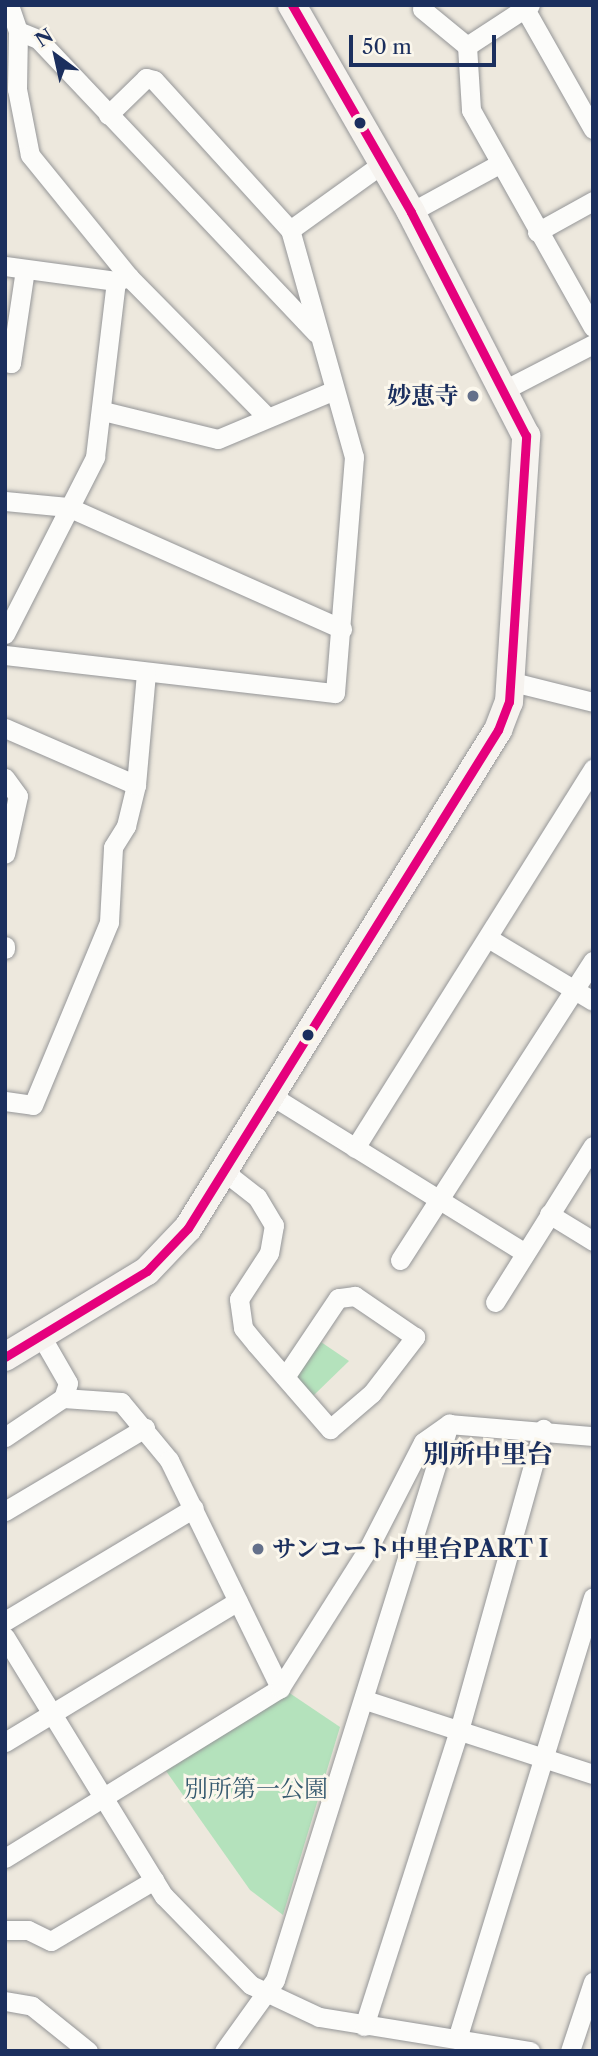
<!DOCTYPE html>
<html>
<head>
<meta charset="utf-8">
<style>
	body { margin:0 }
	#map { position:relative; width:598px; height:2056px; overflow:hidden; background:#ede8dd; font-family:"Libre Caslon Text","Noto Serif JP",serif }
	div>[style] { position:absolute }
	.green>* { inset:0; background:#b4e2bc }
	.roads { filter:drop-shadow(0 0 2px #959698) drop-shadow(0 0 2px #959698) }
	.street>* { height:19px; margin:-9.5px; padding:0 9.5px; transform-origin:9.5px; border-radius:9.5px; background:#fcfcfa }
	.secondary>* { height:28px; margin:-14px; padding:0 14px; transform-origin:14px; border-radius:14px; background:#f6f3ef }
	.bus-1>* { height:9px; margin:-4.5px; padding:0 4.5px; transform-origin:4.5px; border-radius:4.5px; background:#e5007d }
	.dots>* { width:19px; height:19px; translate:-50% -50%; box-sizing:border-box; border:4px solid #fbf7ec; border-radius:50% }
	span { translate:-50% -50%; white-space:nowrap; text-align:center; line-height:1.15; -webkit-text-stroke:6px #fbf7ec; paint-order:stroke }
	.poi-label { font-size:24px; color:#1b2f5e; font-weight:700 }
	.right { translate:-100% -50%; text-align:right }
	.left { translate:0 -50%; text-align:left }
	.park-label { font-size:24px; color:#365a6f }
	.neighbourhood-label { font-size:26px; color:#1b2f5e; font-weight:700 }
	.frame { position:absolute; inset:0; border:7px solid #1b2f5e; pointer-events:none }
	.north { position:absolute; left:21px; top:21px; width:70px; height:70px; -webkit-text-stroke:5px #fbf7ec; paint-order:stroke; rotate:327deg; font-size:19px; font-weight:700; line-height:28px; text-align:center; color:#1b2f5e }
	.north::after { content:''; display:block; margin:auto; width:24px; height:32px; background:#1b2f5e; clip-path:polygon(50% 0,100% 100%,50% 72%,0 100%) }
	.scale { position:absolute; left:349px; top:35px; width:147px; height:32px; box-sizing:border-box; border:4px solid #1b2f5e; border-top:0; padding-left:9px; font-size:21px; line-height:24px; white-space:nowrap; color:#1b2f5e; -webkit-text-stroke:5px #fbf7ec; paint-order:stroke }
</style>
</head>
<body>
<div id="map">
	<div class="green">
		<div style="clip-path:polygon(321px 1342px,349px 1361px,313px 1396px,295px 1376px)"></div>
		<div style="clip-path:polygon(288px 1692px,340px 1727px,283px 1915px,250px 1890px,166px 1771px)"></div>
	</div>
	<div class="roads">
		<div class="street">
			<div style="left:9px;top:5px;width:28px;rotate:71deg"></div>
			<div style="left:18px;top:31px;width:58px;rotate:91deg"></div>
			<div style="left:17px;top:89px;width:67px;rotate:78.9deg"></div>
			<div style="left:30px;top:155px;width:157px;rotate:50.9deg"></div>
			<div style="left:129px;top:277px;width:197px;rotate:45.4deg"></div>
			<div style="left:422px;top:9px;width:58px;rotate:39.4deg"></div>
			<div style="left:467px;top:46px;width:64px;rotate:86.4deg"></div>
			<div style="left:471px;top:110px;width:249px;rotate:60.7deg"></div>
			<div style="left:525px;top:9px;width:138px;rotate:60.5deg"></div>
			<div style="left:18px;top:31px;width:22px;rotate:22deg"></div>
			<div style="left:38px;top:39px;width:405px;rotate:46.6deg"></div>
			<div style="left:467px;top:46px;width:75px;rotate:-33.1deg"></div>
			<div style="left:108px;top:115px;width:53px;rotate:-44.2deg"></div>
			<div style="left:146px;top:78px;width:8px;rotate:14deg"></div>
			<div style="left:154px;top:80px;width:202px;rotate:47.8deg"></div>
			<div style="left:411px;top:212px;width:102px;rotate:-28.6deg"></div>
			<div style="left:537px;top:232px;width:64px;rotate:-29deg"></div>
			<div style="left:5px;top:266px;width:112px;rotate:7.7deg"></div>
			<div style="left:5px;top:362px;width:6px;rotate:9deg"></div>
			<div style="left:11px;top:363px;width:95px;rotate:-81.5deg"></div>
			<div style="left:504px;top:390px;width:100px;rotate:-27.3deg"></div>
			<div style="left:103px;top:411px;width:118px;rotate:13.7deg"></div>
			<div style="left:218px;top:439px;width:124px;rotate:-22.8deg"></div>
			<div style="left:5px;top:501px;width:63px;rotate:5.4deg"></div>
			<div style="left:68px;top:507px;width:300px;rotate:24deg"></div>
			<div style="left:5px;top:634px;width:199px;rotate:-63deg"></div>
			<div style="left:95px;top:457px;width:177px;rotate:-83.2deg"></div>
			<div style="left:116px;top:281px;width:14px;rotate:-17deg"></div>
			<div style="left:5px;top:655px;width:332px;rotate:6.6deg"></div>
			<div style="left:335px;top:693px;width:237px;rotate:-85.4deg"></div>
			<div style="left:354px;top:457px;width:236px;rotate:-105.7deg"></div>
			<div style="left:290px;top:230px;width:113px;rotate:-35.7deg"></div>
			<div style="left:513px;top:682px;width:82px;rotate:14deg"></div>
			<div style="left:5px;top:728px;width:143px;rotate:23.5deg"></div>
			<div style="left:5px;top:778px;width:22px;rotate:54deg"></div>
			<div style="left:18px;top:796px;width:59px;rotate:102.6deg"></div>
			<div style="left:488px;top:938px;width:122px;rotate:31deg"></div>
			<div style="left:5px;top:946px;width:3px;rotate:90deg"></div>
			<div style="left:272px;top:1096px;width:298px;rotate:31.8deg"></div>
			<div style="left:5px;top:1101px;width:28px;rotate:8deg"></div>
			<div style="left:33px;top:1105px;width:198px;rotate:-67.4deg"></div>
			<div style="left:109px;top:922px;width:75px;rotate:-86.9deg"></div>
			<div style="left:113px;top:847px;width:25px;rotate:-58deg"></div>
			<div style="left:126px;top:826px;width:42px;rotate:-76.3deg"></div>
			<div style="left:136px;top:785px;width:111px;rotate:-84.9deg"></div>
			<div style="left:355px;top:1148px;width:448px;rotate:-57.9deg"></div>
			<div style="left:226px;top:1173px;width:39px;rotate:38deg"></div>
			<div style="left:257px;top:1197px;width:33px;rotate:59deg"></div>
			<div style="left:274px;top:1225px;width:28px;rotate:100deg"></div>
			<div style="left:269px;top:1253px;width:55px;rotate:123.1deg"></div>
			<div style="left:239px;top:1299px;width:29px;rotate:82deg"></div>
			<div style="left:243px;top:1328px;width:21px;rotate:51deg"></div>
			<div style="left:256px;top:1344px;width:113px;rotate:49deg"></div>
			<div style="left:330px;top:1429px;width:55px;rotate:-40.6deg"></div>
			<div style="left:372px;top:1393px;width:71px;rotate:-52.5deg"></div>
			<div style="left:415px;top:1337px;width:73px;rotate:-145.7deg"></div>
			<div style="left:355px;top:1296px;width:17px;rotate:173deg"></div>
			<div style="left:338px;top:1298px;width:95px;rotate:123.9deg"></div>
			<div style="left:549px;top:1214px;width:52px;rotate:31.5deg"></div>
			<div style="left:400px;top:1260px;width:356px;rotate:-57.2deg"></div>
			<div style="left:495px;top:1302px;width:184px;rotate:-57.9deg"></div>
			<div style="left:41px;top:1336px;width:54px;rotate:60.1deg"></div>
			<div style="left:68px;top:1383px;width:16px;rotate:108deg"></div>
			<div style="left:5px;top:1437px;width:70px;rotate:-33.9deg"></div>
			<div style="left:63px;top:1398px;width:58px;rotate:3.9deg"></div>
			<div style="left:121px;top:1402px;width:75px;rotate:50.4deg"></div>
			<div style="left:169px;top:1460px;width:254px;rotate:64deg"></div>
			<div style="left:5px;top:1511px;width:163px;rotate:-30.7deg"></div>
			<div style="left:5px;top:1621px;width:220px;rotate:-30.9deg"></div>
			<div style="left:5px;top:1637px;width:304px;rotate:58.5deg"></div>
			<div style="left:164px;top:1896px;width:124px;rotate:45.7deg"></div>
			<div style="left:251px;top:1985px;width:75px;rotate:25.2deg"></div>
			<div style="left:319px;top:2017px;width:214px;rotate:9.2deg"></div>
			<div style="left:365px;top:1700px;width:240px;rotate:18deg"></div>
			<div style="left:5px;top:1742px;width:272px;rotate:-31.2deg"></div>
			<div style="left:5px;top:1858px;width:323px;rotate:-31.7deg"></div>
			<div style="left:280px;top:1688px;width:165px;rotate:-57.7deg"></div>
			<div style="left:368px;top:1549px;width:120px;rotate:-62.8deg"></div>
			<div style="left:423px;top:1442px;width:32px;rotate:-35deg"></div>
			<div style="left:449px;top:1424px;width:144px;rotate:4.8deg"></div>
			<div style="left:5px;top:1930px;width:23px"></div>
			<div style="left:28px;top:1930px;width:25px;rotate:26deg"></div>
			<div style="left:51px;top:1941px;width:120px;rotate:-30.6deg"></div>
			<div style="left:5px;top:2001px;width:27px;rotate:10deg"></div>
			<div style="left:32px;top:2006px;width:72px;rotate:38.8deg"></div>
			<div style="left:364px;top:2026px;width:307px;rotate:-72.2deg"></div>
			<div style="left:458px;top:1734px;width:317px;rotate:-74.4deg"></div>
			<div style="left:457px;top:2039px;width:462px;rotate:-72.9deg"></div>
			<div style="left:224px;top:2051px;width:87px;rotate:-54.3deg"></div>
			<div style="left:275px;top:1980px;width:583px;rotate:-72.62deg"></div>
			<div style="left:570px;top:2051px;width:73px;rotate:-71.6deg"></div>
		</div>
		<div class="secondary">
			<div style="left:5px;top:1357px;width:166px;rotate:-31.2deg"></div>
			<div style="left:147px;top:1271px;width:59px;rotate:-46.4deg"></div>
			<div style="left:188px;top:1228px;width:587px;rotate:-58.1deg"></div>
			<div style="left:498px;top:730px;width:30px;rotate:-69deg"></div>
			<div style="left:509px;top:702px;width:267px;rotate:-86.3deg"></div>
			<div style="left:526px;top:436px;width:252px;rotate:-117.2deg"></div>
			<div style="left:411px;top:212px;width:239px;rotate:-119.9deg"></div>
		</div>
	</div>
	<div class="bus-1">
		<div style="left:5px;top:1357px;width:166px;rotate:-31.2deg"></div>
		<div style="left:147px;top:1271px;width:59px;rotate:-46.4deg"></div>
		<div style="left:188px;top:1228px;width:587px;rotate:-58.1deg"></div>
		<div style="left:498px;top:730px;width:30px;rotate:-69deg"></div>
		<div style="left:509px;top:702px;width:267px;rotate:-86.3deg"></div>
		<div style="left:526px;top:436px;width:252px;rotate:-117.2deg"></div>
		<div style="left:411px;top:212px;width:239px;rotate:-119.9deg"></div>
	</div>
	<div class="dots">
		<div style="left:360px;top:123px;background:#1b2f5e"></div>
		<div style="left:473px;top:396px;background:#64708a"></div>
		<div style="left:308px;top:1035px;background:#1b2f5e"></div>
		<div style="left:258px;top:1549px;background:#64708a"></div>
	</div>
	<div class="poi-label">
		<span class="right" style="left:459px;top:396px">妙恵寺</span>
		<span class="left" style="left:272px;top:1549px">サンコート中里台PART I</span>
	</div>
	<div class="park-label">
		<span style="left:256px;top:1789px">別所第一公園</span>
	</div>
	<div class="neighbourhood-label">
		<span style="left:488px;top:1455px">別所中里台</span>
	</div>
	<div class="frame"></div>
	<div class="north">N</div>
	<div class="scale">50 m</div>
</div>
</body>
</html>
